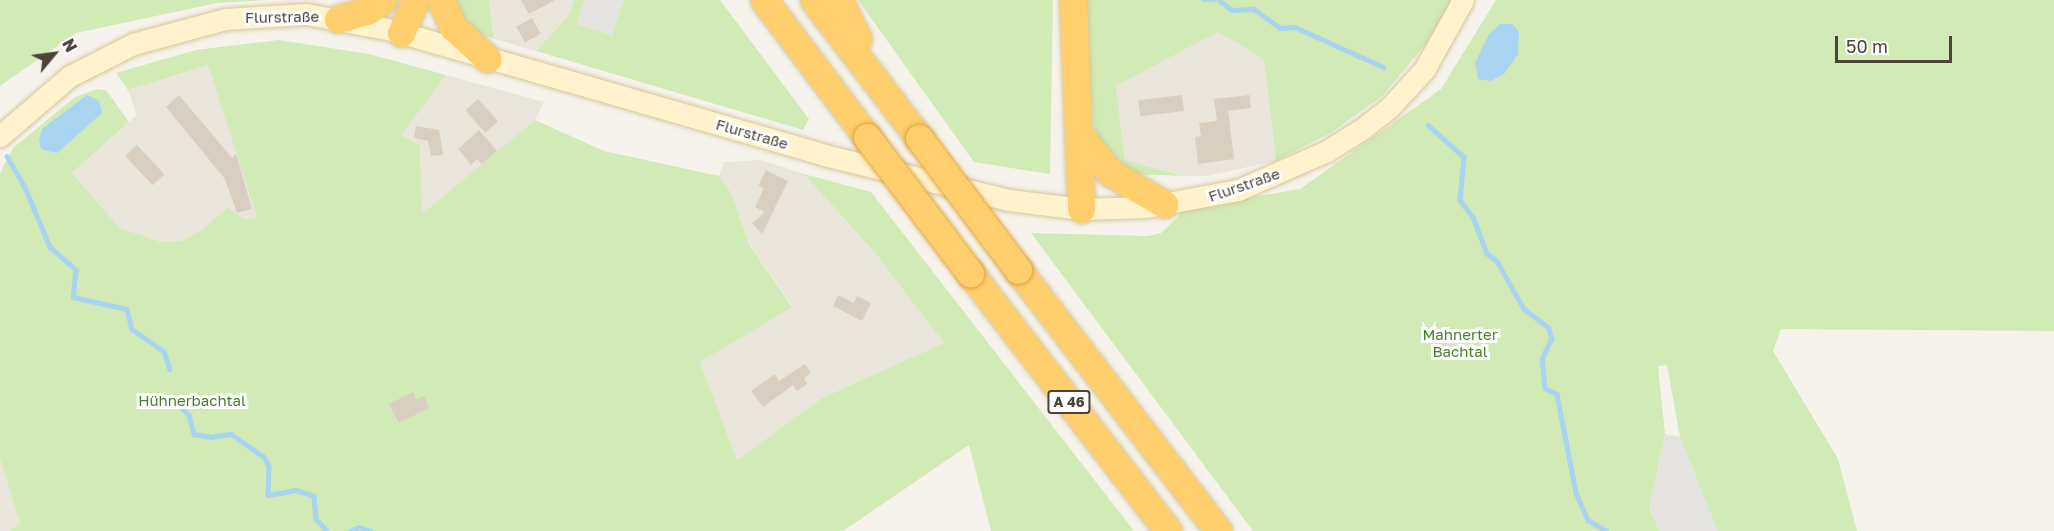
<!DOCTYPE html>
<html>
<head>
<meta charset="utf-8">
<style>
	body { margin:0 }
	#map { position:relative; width:2054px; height:531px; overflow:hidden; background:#f6f3ec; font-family:"Golos Text",sans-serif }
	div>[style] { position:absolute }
	.residential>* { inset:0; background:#eae5da }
	.green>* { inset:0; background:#d2eab5 }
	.parking>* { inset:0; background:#e5e3e0 }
	.water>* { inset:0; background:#a9d4f2 }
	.stream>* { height:4.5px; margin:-2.25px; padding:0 2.25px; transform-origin:2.25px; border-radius:2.25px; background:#a9d4f2 }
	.building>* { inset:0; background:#d8cfc1; transform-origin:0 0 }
	.roads { filter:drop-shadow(0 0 2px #d6c79b) drop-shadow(0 0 2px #d6c79b) }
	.secondary>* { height:21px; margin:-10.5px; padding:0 10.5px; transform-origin:10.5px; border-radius:10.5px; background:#fff3cd }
	.motorway>* { height:27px; margin:-13.5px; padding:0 13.5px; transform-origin:13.5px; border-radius:13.5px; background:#ffcf6e }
	.bridges { filter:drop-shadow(0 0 2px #e0a43c) drop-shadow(0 0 2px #e0a43c) }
	.motorway-bridge>* { height:27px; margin:-13.5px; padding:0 13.5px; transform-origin:13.5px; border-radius:13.5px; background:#ffcf6e }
	span { translate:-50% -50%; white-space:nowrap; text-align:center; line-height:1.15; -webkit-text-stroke:6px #fff; paint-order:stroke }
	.shield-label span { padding:2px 4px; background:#fff; border:2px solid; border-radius:4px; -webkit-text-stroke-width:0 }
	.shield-label { font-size:14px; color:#4b4439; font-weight:700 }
	.street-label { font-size:15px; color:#4b4439 }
	.park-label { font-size:15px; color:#4a7f2a }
	.north { position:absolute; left:24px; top:24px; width:60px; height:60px; -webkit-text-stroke:4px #fff; paint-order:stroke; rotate:61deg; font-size:16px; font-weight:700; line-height:24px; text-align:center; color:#4b4439 }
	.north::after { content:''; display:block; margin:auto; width:21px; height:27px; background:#4b4439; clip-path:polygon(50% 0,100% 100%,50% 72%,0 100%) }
	.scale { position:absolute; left:1835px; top:36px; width:117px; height:27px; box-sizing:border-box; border:3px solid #4b4439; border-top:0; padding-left:8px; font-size:18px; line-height:21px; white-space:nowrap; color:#4b4439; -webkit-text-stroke:4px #fff; paint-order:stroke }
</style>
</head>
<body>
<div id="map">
	<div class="residential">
		<div style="clip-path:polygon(489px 0,574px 0,569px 15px,536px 51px,494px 39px)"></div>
		<div style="clip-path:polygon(1218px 32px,1264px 58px,1276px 161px,1207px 176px,1184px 176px,1125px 160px,1116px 86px)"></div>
		<div style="clip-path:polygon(208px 65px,260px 223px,189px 240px,161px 242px,120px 228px,72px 173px,137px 115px,128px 90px)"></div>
		<div style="clip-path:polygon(446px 75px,544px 102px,535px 120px,421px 215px,420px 145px,400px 135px)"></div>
		<div style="clip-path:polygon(761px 160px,804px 174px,876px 254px,945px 343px,822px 398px,737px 460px,700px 362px,792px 306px,749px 243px,732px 194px,719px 176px,724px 162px)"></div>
		<div style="clip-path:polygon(0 459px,20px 523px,10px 531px,0 531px)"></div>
	</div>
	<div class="green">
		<div style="clip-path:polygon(0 0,268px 0,217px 3px,76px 33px,0 86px)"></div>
		<div style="clip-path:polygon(450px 0,489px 0,494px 39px,463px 26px)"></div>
		<div style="clip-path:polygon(574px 0,585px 0,577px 24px,612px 35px,624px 0,720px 0,809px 119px,803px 130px,536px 51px,569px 15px)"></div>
		<div style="clip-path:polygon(858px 0,1053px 0,1050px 174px,974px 162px)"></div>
		<div style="clip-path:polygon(1081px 0,1450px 0,1448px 10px,1426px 44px,1382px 96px,1332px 132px,1276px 161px,1264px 59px,1218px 32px,1116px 86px,1125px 160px,1184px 176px,1129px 174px,1096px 145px)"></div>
		<div style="clip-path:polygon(1496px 0,2054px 0,2054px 331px,1781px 329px,1773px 351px,1838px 459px,1857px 531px,1717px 531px,1680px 437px,1667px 365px,1658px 366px,1665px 434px,1649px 509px,1660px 531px,1253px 531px,1031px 233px,1148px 236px,1161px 233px,1187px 208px,1300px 189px,1441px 89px)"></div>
		<div style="clip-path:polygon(279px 40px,369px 54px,446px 75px,401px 135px,420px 145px,422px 214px,535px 120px,604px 151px,719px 176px,732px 194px,749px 244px,792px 307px,700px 362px,737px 460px,822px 398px,944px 343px,876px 254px,804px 174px,871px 192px,1134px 531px,991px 531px,969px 445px,843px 531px,10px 531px,20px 523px,0 459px,0 173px,13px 148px,75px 97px,97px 89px,106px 90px,129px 122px,72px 173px,120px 228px,161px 242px,181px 241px,199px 232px,227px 208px,246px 220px,257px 217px,208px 65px,128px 90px,116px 73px,196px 50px)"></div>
	</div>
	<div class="parking">
		<div style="clip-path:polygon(585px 0,624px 0,612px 35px,577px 24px)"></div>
		<div style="clip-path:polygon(1665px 434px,1680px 437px,1717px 531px,1660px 531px,1649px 509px)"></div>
	</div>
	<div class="water">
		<div style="clip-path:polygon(1500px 24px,1512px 24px,1519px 32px,1518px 54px,1504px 74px,1491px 81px,1478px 79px,1475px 63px,1489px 34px)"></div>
		<div style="clip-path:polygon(87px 95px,99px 101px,102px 113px,57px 153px,41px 149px,39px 139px,43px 128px)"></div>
	</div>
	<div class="stream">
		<div style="left:1203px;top:0;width:11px"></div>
		<div style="left:1219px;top:0;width:16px;rotate:38deg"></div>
		<div style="left:1232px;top:10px;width:22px;rotate:-3deg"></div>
		<div style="left:1254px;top:9px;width:32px;rotate:36deg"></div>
		<div style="left:1280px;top:28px;width:15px;rotate:-4deg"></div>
		<div style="left:1295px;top:27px;width:97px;rotate:24.4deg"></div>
		<div style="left:1428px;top:125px;width:48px;rotate:41.6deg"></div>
		<div style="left:1464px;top:157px;width:43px;rotate:95.3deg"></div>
		<div style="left:1460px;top:200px;width:21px;rotate:53deg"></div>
		<div style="left:1473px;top:217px;width:39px;rotate:69deg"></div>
		<div style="left:1487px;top:253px;width:13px;rotate:39deg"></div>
		<div style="left:1497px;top:261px;width:55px;rotate:60.6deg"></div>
		<div style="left:1524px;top:309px;width:30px;rotate:37deg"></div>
		<div style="left:1548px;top:327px;width:12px;rotate:70deg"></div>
		<div style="left:1552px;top:338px;width:23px;rotate:115deg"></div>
		<div style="left:1542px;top:359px;width:29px;rotate:84deg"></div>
		<div style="left:1545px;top:388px;width:13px;rotate:27deg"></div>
		<div style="left:1557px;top:394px;width:101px;rotate:79.1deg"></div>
		<div style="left:1576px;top:493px;width:30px;rotate:66deg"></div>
		<div style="left:1588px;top:520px;width:21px;rotate:31deg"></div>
		<div style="left:7px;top:156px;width:34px;rotate:60deg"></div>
		<div style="left:24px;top:185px;width:67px;rotate:67.2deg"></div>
		<div style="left:50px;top:247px;width:35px;rotate:41deg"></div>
		<div style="left:76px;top:270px;width:27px;rotate:96deg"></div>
		<div style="left:73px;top:297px;width:55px;rotate:12.5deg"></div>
		<div style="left:127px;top:309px;width:21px;rotate:76deg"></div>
		<div style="left:132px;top:329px;width:39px;rotate:35deg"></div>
		<div style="left:164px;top:351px;width:19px;rotate:72deg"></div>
		<div style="left:174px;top:400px;width:21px;rotate:45deg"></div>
		<div style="left:189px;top:415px;width:20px;rotate:75deg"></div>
		<div style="left:194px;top:434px;width:17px;rotate:10deg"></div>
		<div style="left:211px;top:437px;width:20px;rotate:-9deg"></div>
		<div style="left:231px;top:434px;width:40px;rotate:34.9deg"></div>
		<div style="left:264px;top:457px;width:10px;rotate:61deg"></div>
		<div style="left:269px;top:466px;width:29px;rotate:92deg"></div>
		<div style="left:268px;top:495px;width:28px;rotate:-10deg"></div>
		<div style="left:296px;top:490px;width:19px;rotate:18deg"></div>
		<div style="left:314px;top:496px;width:23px;rotate:85deg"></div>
		<div style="left:316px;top:519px;width:16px;rotate:47deg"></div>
		<div style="left:350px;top:531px;width:10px;rotate:-24deg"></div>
		<div style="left:359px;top:527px;width:12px;rotate:20deg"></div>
	</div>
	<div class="building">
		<div style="clip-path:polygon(521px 0,555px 0,529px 14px)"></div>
		<div style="left:532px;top:18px;width:18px;height:18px;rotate:61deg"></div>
		<div style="clip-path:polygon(179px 95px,232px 158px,236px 154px,252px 209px,237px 213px,225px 179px,166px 107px)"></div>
		<div style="left:1182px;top:95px;width:16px;height:44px;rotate:83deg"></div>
		<div style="clip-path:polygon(1250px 95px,1251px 108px,1228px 111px,1234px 159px,1198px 164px,1195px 137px,1201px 136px,1199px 123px,1217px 121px,1214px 99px)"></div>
		<div style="left:478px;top:99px;width:30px;height:17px;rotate:48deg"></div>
		<div style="clip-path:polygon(416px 126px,439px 130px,443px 155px,431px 156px,428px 141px,414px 138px)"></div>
		<div style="clip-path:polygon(479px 130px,497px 151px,482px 164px,477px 159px,471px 165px,458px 149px)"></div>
		<div style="left:137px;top:145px;width:40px;height:16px;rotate:47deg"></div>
		<div style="clip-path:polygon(766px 170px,788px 181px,762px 234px,752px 223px,765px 212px,755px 207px,764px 188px,758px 186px)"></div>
		<div style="clip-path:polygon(838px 295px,854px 303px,857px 296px,871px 303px,862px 321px,833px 306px)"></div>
		<div style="clip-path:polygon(805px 364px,811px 373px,804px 378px,807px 384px,797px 391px,793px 385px,763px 407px,751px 391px,775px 374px,779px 381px)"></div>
		<div style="clip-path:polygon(413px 392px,416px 400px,424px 396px,429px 408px,399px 423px,389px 404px)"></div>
	</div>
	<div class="roads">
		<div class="secondary">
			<div style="left:0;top:136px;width:92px;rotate:-40.6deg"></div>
			<div style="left:70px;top:76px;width:71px;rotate:-26.9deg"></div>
			<div style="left:133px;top:44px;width:95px;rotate:-15.2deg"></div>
			<div style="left:225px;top:19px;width:81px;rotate:-3.5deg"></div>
			<div style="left:306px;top:14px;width:87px;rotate:10.5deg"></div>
			<div style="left:392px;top:30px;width:450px;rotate:16.1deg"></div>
			<div style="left:824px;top:155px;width:190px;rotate:13.7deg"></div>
			<div style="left:1009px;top:200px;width:73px;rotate:7.1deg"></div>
			<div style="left:1081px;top:209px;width:65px;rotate:-1.8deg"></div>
			<div style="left:1146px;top:207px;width:94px;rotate:-10.5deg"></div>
			<div style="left:1238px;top:190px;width:97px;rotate:-23.7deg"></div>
			<div style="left:1327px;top:151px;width:41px;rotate:-32.2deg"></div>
			<div style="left:1362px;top:129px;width:34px;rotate:-38deg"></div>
			<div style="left:1389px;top:108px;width:52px;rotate:-47.4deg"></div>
			<div style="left:1424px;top:70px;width:80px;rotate:-60.9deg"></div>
		</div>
		<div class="motorway">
			<div style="left:441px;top:0;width:30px;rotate:66deg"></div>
			<div style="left:453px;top:27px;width:47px;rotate:42.4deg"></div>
			<div style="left:764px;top:0;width:171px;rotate:53.1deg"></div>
			<div style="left:814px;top:0;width:173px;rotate:52.7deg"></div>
			<div style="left:839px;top:0;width:43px;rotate:64deg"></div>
			<div style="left:1073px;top:0;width:209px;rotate:87.8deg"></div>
			<div style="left:338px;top:19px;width:32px;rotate:-16deg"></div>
			<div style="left:369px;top:10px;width:17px;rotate:-36deg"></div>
			<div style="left:401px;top:33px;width:36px;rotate:-66deg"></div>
			<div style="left:1079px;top:133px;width:49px;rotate:52.4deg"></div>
			<div style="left:1109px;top:172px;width:64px;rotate:30.2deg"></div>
			<div style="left:1018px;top:270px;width:329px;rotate:52.5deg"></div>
			<div style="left:970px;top:273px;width:325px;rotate:52.5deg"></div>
		</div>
	</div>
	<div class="bridges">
		<div class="motorway-bridge">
			<div style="left:867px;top:137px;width:171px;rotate:52.9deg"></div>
			<div style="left:919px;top:138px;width:165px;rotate:53.1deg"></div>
		</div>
	</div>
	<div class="shield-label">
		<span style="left:1069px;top:402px">A 46</span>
	</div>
	<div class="street-label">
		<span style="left:282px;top:17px;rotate:-1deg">Flurstraße</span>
		<span style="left:752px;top:134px;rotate:16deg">Flurstraße</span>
		<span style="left:1244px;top:185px;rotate:-19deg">Flurstraße</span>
	</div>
	<div class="park-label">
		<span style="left:1460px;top:343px">Mahnerter<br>Bachtal</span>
		<span style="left:192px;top:401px">Hühnerbachtal</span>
	</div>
	<div class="north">N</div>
	<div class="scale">50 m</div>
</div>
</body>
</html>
